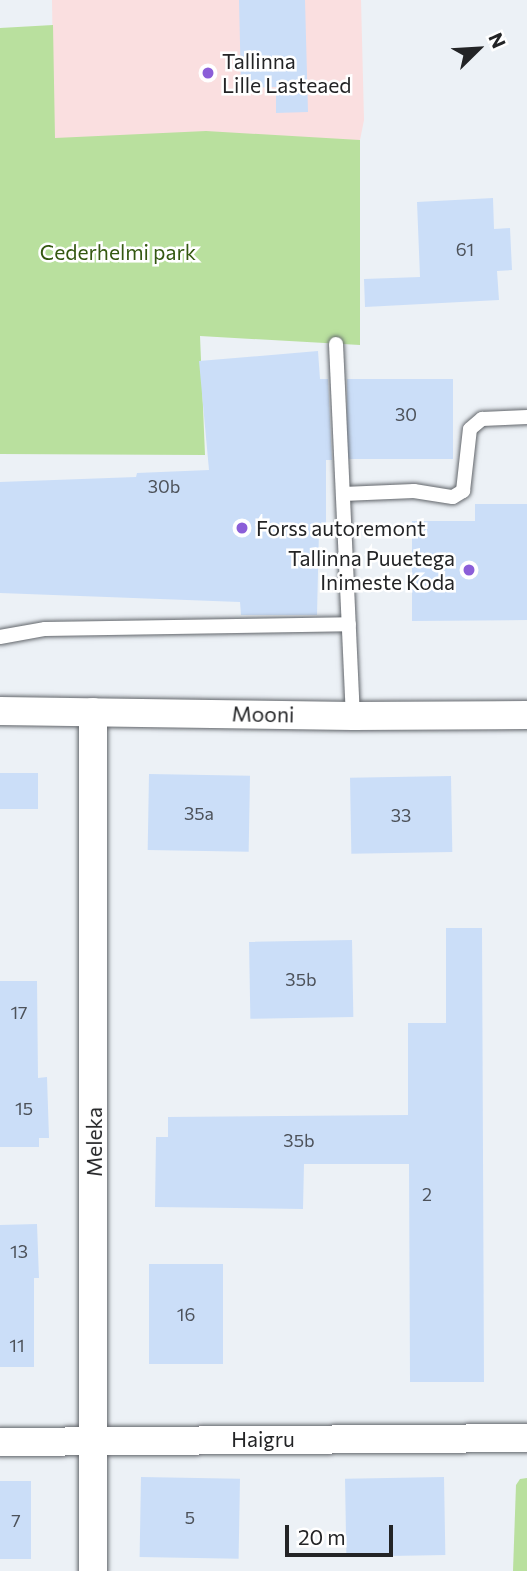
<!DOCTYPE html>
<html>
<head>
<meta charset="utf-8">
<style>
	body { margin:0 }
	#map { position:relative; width:527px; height:1571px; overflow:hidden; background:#ecf1f6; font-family:Commissioner,sans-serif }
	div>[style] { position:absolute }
	.education>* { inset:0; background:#fadfe0 }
	.green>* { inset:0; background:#b9e09e }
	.building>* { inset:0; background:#cbdef8; transform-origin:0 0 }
	.roads { filter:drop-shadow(0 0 2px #62666b) drop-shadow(0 0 2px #62666b) }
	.service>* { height:14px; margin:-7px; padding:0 7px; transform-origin:7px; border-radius:7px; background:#fff }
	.minor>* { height:28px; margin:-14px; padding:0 14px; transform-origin:14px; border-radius:14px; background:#fff }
	.dots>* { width:19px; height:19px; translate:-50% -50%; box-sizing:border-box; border:4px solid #fff; border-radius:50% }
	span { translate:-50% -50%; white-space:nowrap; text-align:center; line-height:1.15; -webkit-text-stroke:5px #fff; paint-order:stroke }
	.number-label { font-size:18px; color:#4d525a }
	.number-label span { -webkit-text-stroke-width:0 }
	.poi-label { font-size:21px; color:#232426 }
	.left { translate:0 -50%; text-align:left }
	.right { translate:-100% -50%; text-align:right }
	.park-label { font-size:21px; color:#345811 }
	.street-label { font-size:21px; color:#232426 }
	.north { position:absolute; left:443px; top:14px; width:70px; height:70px; -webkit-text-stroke:5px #fff; paint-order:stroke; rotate:66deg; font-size:19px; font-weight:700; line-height:28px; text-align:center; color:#232426 }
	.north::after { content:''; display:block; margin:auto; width:24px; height:32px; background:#232426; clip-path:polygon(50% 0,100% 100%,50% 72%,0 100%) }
	.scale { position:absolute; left:285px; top:1525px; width:108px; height:32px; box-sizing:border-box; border:4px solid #232426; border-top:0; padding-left:9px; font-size:21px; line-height:24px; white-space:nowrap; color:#232426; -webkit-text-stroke:5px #fff; paint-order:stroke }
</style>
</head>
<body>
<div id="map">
	<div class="education">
		<div style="clip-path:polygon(52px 0,361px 0,364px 120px,360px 140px,54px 138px)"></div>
	</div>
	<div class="green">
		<div style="clip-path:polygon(53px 25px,55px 138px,206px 131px,360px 140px,360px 345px,200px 336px,205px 455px,0 454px,0 28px)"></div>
		<div style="clip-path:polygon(527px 1478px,527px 1571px,513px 1571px,516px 1485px,520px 1479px)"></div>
	</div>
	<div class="building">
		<div style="clip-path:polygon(239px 0,305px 0,308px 112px,276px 113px,276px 87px,241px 88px)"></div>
		<div style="clip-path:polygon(493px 198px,494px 229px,510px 228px,512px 270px,497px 271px,499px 300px,365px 307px,364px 279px,420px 277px,417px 202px)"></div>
		<div style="clip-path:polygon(318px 351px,320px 379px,328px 379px,332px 460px,326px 460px,326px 530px,319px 530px,317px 615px,241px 615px,240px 602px,0 593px,0 482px,136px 477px,137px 473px,209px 470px,199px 361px)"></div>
		<div style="left:347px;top:379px;width:106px;height:80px"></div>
		<div style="clip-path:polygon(475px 504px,527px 504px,527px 620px,412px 621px,412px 521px,475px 521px)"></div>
		<div style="left:0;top:773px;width:38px;height:36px"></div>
		<div style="left:149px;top:774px;width:101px;height:76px;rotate:1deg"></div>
		<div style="left:451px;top:776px;width:76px;height:101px;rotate:89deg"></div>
		<div style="clip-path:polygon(446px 928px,482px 928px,484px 1382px,410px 1382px,409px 1164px,304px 1164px,303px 1209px,155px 1207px,156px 1137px,168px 1137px,168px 1117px,408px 1115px,408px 1023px,446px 1023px)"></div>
		<div style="left:352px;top:940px;width:77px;height:103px;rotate:89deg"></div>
		<div style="clip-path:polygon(0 981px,37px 981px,38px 1078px,47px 1077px,49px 1138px,39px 1138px,39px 1147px,0 1147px)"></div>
		<div style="clip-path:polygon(37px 1224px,39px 1278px,34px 1278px,34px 1367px,0 1367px,0 1225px)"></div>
		<div style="left:149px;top:1264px;width:74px;height:100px"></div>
		<div style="left:141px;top:1477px;width:99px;height:80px;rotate:1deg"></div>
		<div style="left:444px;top:1477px;width:78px;height:99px;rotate:89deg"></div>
		<div style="left:0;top:1481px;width:31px;height:78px"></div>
	</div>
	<div class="roads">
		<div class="service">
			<div style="left:336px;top:344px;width:372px;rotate:87.4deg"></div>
			<div style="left:343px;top:494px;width:71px;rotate:-2.4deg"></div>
			<div style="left:414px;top:491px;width:39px;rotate:9deg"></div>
			<div style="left:453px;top:497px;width:12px;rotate:-31deg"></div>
			<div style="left:463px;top:491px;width:62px;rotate:-83.6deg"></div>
			<div style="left:470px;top:429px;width:16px;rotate:-40deg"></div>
			<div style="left:482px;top:419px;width:45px;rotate:-2.5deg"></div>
			<div style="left:0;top:637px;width:46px;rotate:-10.1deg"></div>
			<div style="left:45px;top:629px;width:304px;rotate:-0.9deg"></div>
		</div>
		<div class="minor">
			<div style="left:0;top:711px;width:353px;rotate:0.8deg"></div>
			<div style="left:353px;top:716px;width:174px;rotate:-0.3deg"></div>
			<div style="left:0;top:1442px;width:527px;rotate:-0.43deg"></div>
			<div style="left:93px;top:1571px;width:859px;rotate:-90deg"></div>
		</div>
	</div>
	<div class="dots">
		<div style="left:208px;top:73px;background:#8b5ed8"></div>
		<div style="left:242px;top:528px;background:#8b5ed8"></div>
		<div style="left:469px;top:570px;background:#8b5ed8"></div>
	</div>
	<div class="number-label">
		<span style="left:465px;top:249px">61</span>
		<span style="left:406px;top:414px">30</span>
		<span style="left:164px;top:486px">30b</span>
		<span style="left:199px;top:813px">35a</span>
		<span style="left:401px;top:815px">33</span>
		<span style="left:301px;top:979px">35b</span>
		<span style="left:19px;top:1012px">17</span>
		<span style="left:24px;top:1108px">15</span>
		<span style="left:299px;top:1140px">35b</span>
		<span style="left:427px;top:1194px">2</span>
		<span style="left:19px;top:1251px">13</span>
		<span style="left:186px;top:1314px">16</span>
		<span style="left:17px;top:1345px">11</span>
		<span style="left:190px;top:1517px">5</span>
		<span style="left:16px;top:1520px">7</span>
	</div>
	<div class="poi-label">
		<span class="left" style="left:222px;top:73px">Tallinna<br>Lille Lasteaed</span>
		<span class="left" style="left:256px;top:528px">Forss autoremont</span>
		<span class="right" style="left:455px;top:570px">Tallinna Puuetega<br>Inimeste Koda</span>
	</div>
	<div class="park-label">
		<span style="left:118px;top:252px">Cederhelmi park</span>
	</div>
	<div class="street-label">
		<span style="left:263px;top:714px;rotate:1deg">Mooni</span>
		<span style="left:94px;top:1142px;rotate:-90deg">Meleka</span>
		<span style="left:263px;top:1439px">Haigru</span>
	</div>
	<div class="north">N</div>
	<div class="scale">20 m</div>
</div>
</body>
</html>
